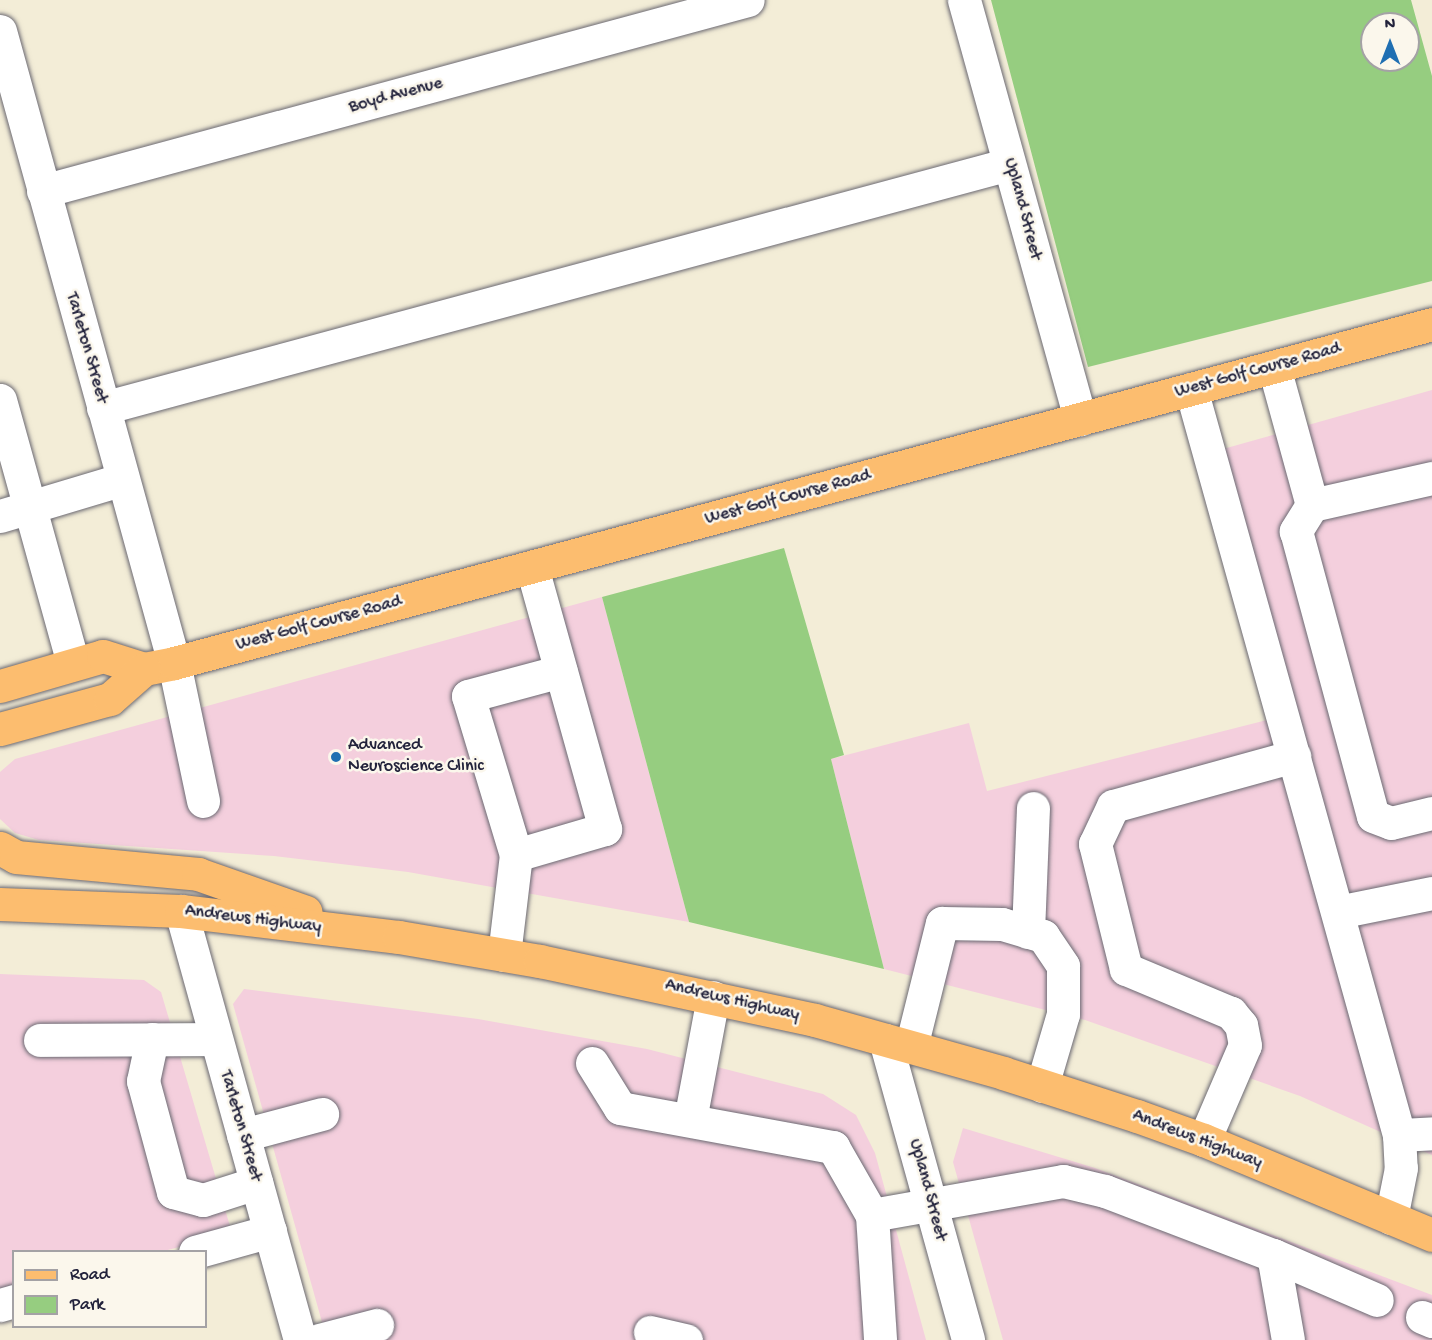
<!DOCTYPE html>
<html>
<head>
<meta charset="utf-8">
<style>
	body { margin:0 }
	#map { position:relative; width:1432px; height:1340px; overflow:hidden; background:#f3edd7; font-family:"Gochi Hand",sans-serif }
	div>[style] { position:absolute }
	.built>* { inset:0; background:#f4cfdd }
	.green>* { inset:0; background:#96cd80 }
	.roads { filter:drop-shadow(0 0 2px #6b6972) drop-shadow(0 0 2px #6b6972) }
	.minor>* { height:33px; margin:-16.5px; padding:0 16.5px; transform-origin:16.5px; border-radius:16.5px; background:#fff }
	.major>* { height:33px; margin:-16.5px; padding:0 16.5px; transform-origin:16.5px; border-radius:16.5px; background:#fcbd6f }
	.dots>* { width:16px; height:16px; translate:-50% -50%; box-sizing:border-box; border:3px solid #fbf7ec; border-radius:50% }
	span { translate:-50% -50%; white-space:nowrap; text-align:center; line-height:1.15; -webkit-text-stroke:5px #fbf7ec; paint-order:stroke }
	.street-label { font-size:18px; color:#22223b }
	.poi-label { font-size:18px; color:#22223b }
	.left { translate:0 -50%; text-align:left }
	.legend { position:absolute; left:12px; top:1250px; width:195px; height:78px; box-sizing:border-box; background:#fbf7ec; border:2px solid #a4a2a5; margin:0; padding:8px 10px; list-style:none; font-size:18px; color:#22223b }
	.legend li { display:flex; align-items:center; gap:12px; height:30px }
	.legend b { width:30px; border:2px solid #a4a2a5 }
	.north { position:absolute; left:1360px; top:12px; width:60px; height:60px; box-sizing:border-box; background:#fbf7ec; border:2px solid #a4a2a5; border-radius:50%; rotate:0deg; font-size:16px; font-weight:700; line-height:24px; text-align:center; color:#22223b }
	.north::after { content:''; display:block; margin:auto; width:21px; height:27px; background:#1f6fb2; clip-path:polygon(50% 0,100% 100%,50% 72%,0 100%) }
</style>
</head>
<body>
<div id="map">
	<div class="built">
		<div style="clip-path:polygon(1432px 390px,1432px 1155px,1300px 1096px,1085px 1020px,884px 969px,831px 759px,969px 723px,987px 791px,1287px 715px,1216px 451px)"></div>
		<div style="clip-path:polygon(602px 597px,689px 922px,408px 872px,274px 856px,39px 840px,15px 833px,0 819px,0 772px,15px 759px)"></div>
		<div style="clip-path:polygon(0 974px,144px 980px,161px 992px,232px 1233px,164px 1251px,14px 1252px,13px 1292px,0 1296px)"></div>
		<div style="clip-path:polygon(244px 989px,478px 1019px,647px 1049px,823px 1094px,856px 1115px,875px 1153px,926px 1340px,327px 1340px,233px 1004px)"></div>
		<div style="clip-path:polygon(963px 1128px,1095px 1168px,1432px 1295px,1432px 1340px,1003px 1340px,953px 1162px)"></div>
	</div>
	<div class="green">
		<div style="clip-path:polygon(evenodd,991px 0,1411px 0,1432px 76px,1432px 281px,1088px 367px,991px 0,1372px 24px,1408px 24px,1408px 60px,1372px 60px,1372px 24px)"></div>
		<div style="clip-path:polygon(784px 548px,844px 755px,831px 759px,884px 969px,689px 922px,602px 597px)"></div>
	</div>
	<div class="roads">
		<div class="minor">
			<div style="left:964px;top:0;width:435px;rotate:74.5deg"></div>
			<div style="left:0;top:31px;width:656px;rotate:74.61deg"></div>
			<div style="left:174px;top:663px;width:141px;rotate:78.1deg"></div>
			<div style="left:43px;top:191px;width:730px;rotate:-15.16deg"></div>
			<div style="left:1274px;top:367px;width:143px;rotate:74.6deg"></div>
			<div style="left:1312px;top:505px;width:123px;rotate:-12.7deg"></div>
			<div style="left:1191px;top:389px;width:774px;rotate:74.42deg"></div>
			<div style="left:1399px;top:1135px;width:33px;rotate:87deg"></div>
			<div style="left:1401px;top:1168px;width:51px;rotate:101.3deg"></div>
			<div style="left:0;top:400px;width:274px;rotate:74.5deg"></div>
			<div style="left:103px;top:408px;width:938px;rotate:-15.07deg"></div>
			<div style="left:1312px;top:505px;width:31px;rotate:122deg"></div>
			<div style="left:1296px;top:531px;width:295px;rotate:74.9deg"></div>
			<div style="left:1373px;top:816px;width:19px;rotate:21deg"></div>
			<div style="left:1391px;top:823px;width:42px;rotate:-13.7deg"></div>
			<div style="left:0;top:516px;width:128px;rotate:-16.7deg"></div>
			<div style="left:516px;top:855px;width:166px;rotate:-106.8deg"></div>
			<div style="left:468px;top:696px;width:96px;rotate:-15deg"></div>
			<div style="left:181px;top:911px;width:445px;rotate:74.5deg"></div>
			<div style="left:1338px;top:912px;width:96px;rotate:-11.4deg"></div>
			<div style="left:1028px;top:932px;width:124px;rotate:-87.7deg"></div>
			<div style="left:504px;top:955px;width:101px;rotate:-83.2deg"></div>
			<div style="left:516px;top:855px;width:93px;rotate:-16.3deg"></div>
			<div style="left:605px;top:829px;width:272px;rotate:-105.6deg"></div>
			<div style="left:152px;top:1039px;width:43px;rotate:102.1deg"></div>
			<div style="left:143px;top:1081px;width:115px;rotate:74.9deg"></div>
			<div style="left:173px;top:1192px;width:31px;rotate:15deg"></div>
			<div style="left:203px;top:1200px;width:56px;rotate:-17.8deg"></div>
			<div style="left:40px;top:1040px;width:175px;rotate:-0.3deg"></div>
			<div style="left:885px;top:1040px;width:311px;rotate:74.5deg"></div>
			<div style="left:911px;top:1047px;width:128px;rotate:-76deg"></div>
			<div style="left:942px;top:923px;width:60px;rotate:1deg"></div>
			<div style="left:1002px;top:924px;width:43px;rotate:16.3deg"></div>
			<div style="left:1043px;top:936px;width:36px;rotate:56deg"></div>
			<div style="left:1063px;top:966px;width:48px;rotate:90deg"></div>
			<div style="left:1063px;top:1014px;width:75px;rotate:106.3deg"></div>
			<div style="left:592px;top:1063px;width:53px;rotate:58.1deg"></div>
			<div style="left:620px;top:1108px;width:217px;rotate:10.4deg"></div>
			<div style="left:833px;top:1147px;width:78px;rotate:60.2deg"></div>
			<div style="left:872px;top:1215px;width:194px;rotate:-10.1deg"></div>
			<div style="left:1063px;top:1181px;width:43px;rotate:13.4deg"></div>
			<div style="left:1105px;top:1191px;width:180px;rotate:20.9deg"></div>
			<div style="left:1273px;top:1255px;width:86px;rotate:80deg"></div>
			<div style="left:690px;top:1120px;width:125px;rotate:-79.4deg"></div>
			<div style="left:243px;top:1135px;width:82px;rotate:-14.9deg"></div>
			<div style="left:1399px;top:1135px;width:33px;rotate:-3deg"></div>
			<div style="left:1204px;top:1140px;width:103px;rotate:-66.7deg"></div>
			<div style="left:1245px;top:1045px;width:20px;rotate:-101deg"></div>
			<div style="left:1241px;top:1025px;width:16px;rotate:-130deg"></div>
			<div style="left:1231px;top:1013px;width:114px;rotate:-157.3deg"></div>
			<div style="left:1126px;top:969px;width:129px;rotate:-103.9deg"></div>
			<div style="left:1095px;top:844px;width:42px;rotate:-64.7deg"></div>
			<div style="left:1113px;top:806px;width:188px;rotate:-15.4deg"></div>
			<div style="left:872px;top:1215px;width:125px;rotate:86.3deg"></div>
			<div style="left:195px;top:1252px;width:78px;rotate:-15.6deg"></div>
			<div style="left:1273px;top:1255px;width:113px;rotate:23.4deg"></div>
			<div style="left:0;top:1305px;width:15px;rotate:-16deg"></div>
			<div style="left:1422px;top:1317px;width:11px;rotate:22deg"></div>
			<div style="left:650px;top:1332px;width:37px;rotate:13deg"></div>
			<div style="left:319px;top:1340px;width:60px;rotate:-14.5deg"></div>
		</div>
		<div class="major">
			<div style="left:0;top:686px;width:107px;rotate:-16.2deg"></div>
			<div style="left:103px;top:656px;width:43px;rotate:17.6deg"></div>
			<div style="left:144px;top:669px;width:31px;rotate:-11deg"></div>
			<div style="left:174px;top:663px;width:1303px;rotate:-15.08deg"></div>
			<div style="left:0;top:729px;width:114px;rotate:-15.3deg"></div>
			<div style="left:110px;top:699px;width:45px;rotate:-41.4deg"></div>
			<div style="left:0;top:848px;width:18px;rotate:29deg"></div>
			<div style="left:16px;top:857px;width:183px;rotate:5.3deg"></div>
			<div style="left:198px;top:874px;width:114px;rotate:19.4deg"></div>
			<div style="left:0;top:904px;width:181px;rotate:2.2deg"></div>
			<div style="left:181px;top:911px;width:220px;rotate:6.8deg"></div>
			<div style="left:399px;top:937px;width:143px;rotate:9.7deg"></div>
			<div style="left:540px;top:961px;width:281px;rotate:12.1deg"></div>
			<div style="left:815px;top:1020px;width:195px;rotate:15.7deg"></div>
			<div style="left:1003px;top:1073px;width:141px;rotate:17.8deg"></div>
			<div style="left:1137px;top:1116px;width:71px;rotate:19.7deg"></div>
			<div style="left:1204px;top:1140px;width:247px;rotate:22.6deg"></div>
		</div>
	</div>
	<div class="dots">
		<div style="left:336px;top:757px;background:#1f6fb2"></div>
	</div>
	<div class="street-label">
		<span style="left:396px;top:96px;rotate:-15deg">Boyd Avenue</span>
		<span style="left:1022px;top:209px;rotate:75deg">Upland Street</span>
		<span style="left:86px;top:348px;rotate:74deg">Tarleton Street</span>
		<span style="left:1258px;top:371px;rotate:-15deg">West Golf Course Road</span>
		<span style="left:788px;top:498px;rotate:-15deg">West Golf Course Road</span>
		<span style="left:319px;top:624px;rotate:-15deg">West Golf Course Road</span>
		<span style="left:253px;top:920px;rotate:7deg">Andrews Highway</span>
		<span style="left:732px;top:1001px;rotate:13deg">Andrews Highway</span>
		<span style="left:240px;top:1126px;rotate:74deg">Tarleton Street</span>
		<span style="left:1197px;top:1140px;rotate:21deg">Andrews Highway</span>
		<span style="left:927px;top:1190px;rotate:75deg">Upland Street</span>
	</div>
	<div class="poi-label">
		<span class="left" style="left:348px;top:757px">Advanced<br>Neuroscience Clinic</span>
	</div>
	<ul class="legend">
	<li><b style="height:8px;background:#fcbd6f"></b>Road</li>
	<li><b style="height:16px;background:#96cd80"></b>Park</li>
	</ul>
	<div class="north">N</div>
</div>
</body>
</html>
